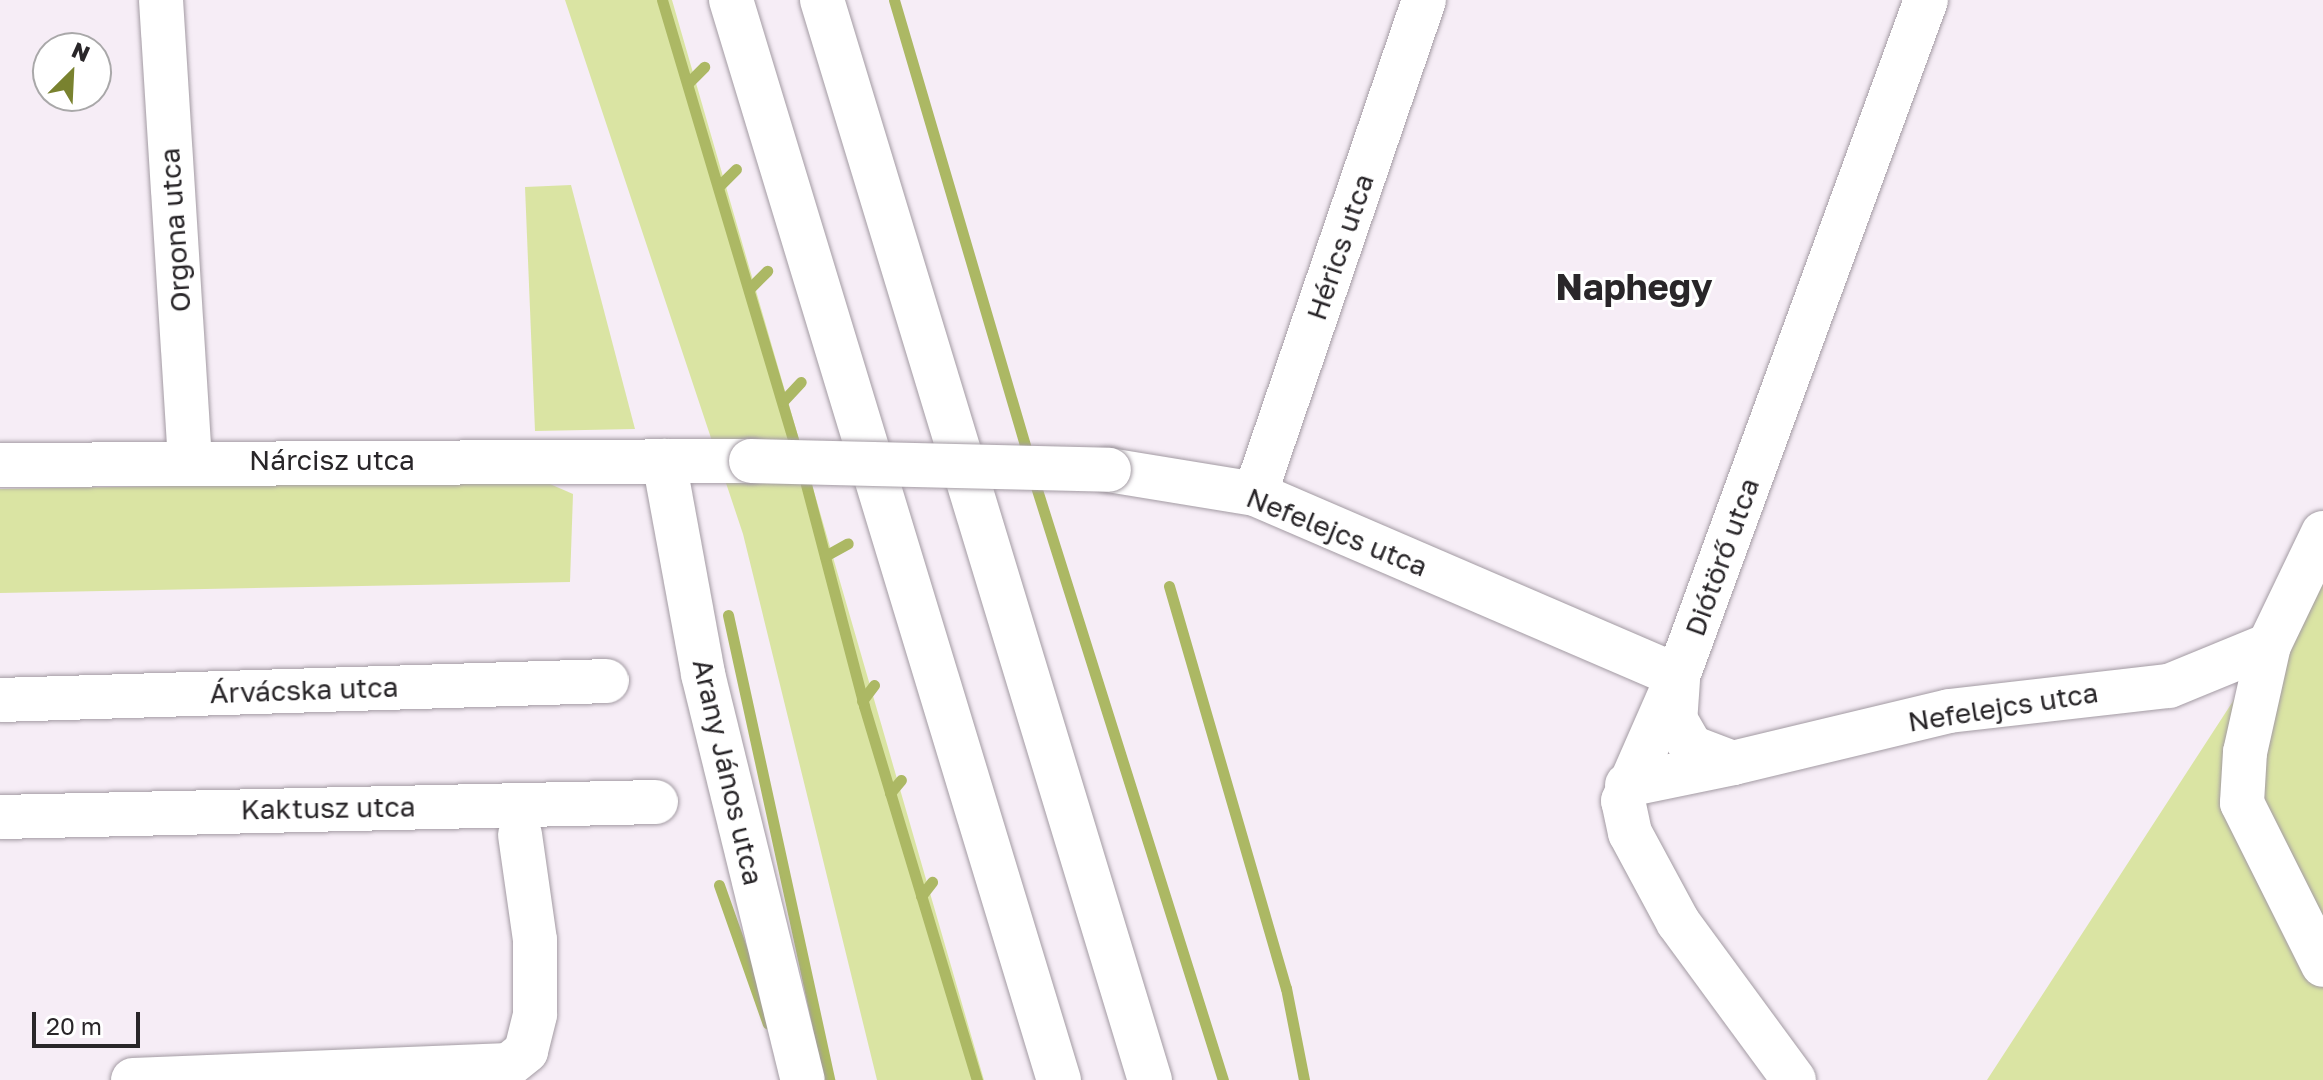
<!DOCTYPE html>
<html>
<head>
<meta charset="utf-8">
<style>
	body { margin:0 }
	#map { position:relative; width:2323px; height:1080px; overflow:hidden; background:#f6edf6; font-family:"Golos Text",sans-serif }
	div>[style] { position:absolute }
	.green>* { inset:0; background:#dae4a3 }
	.stream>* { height:11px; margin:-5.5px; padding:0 5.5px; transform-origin:5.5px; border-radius:5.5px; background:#acb864 }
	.roads { filter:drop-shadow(0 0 2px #a39ba3) drop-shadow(0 0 2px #a39ba3) }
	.minor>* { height:44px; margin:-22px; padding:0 22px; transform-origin:22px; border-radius:22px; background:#fff }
	.highway>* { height:44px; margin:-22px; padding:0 22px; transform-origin:22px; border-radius:22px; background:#fff }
	.bridges { filter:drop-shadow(0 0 2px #a39ba3) drop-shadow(0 0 2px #a39ba3) }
	.minor-bridge>* { height:44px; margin:-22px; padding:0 22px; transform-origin:22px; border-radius:22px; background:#fff }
	span { translate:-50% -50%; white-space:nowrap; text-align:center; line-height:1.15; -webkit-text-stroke:6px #fff; paint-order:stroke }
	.street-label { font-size:28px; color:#292629 }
	.district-label { font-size:36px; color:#292629; font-weight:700 }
	.north { position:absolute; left:32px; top:32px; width:80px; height:80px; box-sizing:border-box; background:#fff; border:2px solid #a9a8a9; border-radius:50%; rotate:24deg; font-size:22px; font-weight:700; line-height:32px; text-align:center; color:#292629 }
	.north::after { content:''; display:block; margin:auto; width:28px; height:36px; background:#79822f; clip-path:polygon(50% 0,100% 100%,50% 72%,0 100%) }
	.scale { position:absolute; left:32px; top:1012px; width:108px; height:36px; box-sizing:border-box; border:4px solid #292629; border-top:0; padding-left:10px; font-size:24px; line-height:28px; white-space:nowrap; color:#292629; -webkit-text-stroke:6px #fff; paint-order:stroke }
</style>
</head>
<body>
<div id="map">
	<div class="green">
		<div style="clip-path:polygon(565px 0,672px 0,984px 1080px,877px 1080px,743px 534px)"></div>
		<div style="clip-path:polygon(571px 185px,635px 429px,535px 431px,525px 187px)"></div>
		<div style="clip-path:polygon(345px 483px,550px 484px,573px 494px,570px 582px,0 593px,0 489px)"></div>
		<div style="clip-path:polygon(2323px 550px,2323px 1080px,1987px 1080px,2237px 695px)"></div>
	</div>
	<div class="stream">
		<div style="left:662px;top:0;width:473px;rotate:73.4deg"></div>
		<div style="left:894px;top:0;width:479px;rotate:73.6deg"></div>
		<div style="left:688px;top:83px;width:23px;rotate:-45deg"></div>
		<div style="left:719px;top:186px;width:24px;rotate:-45deg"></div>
		<div style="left:751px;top:287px;width:23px;rotate:-45deg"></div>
		<div style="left:783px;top:401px;width:26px;rotate:-47deg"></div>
		<div style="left:803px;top:473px;width:241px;rotate:75.3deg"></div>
		<div style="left:864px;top:706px;width:391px;rotate:73.2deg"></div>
		<div style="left:1033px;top:477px;width:632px;rotate:72.51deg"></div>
		<div style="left:825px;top:556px;width:26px;rotate:-29deg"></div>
		<div style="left:1169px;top:586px;width:419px;rotate:73.8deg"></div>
		<div style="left:1286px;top:988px;width:94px;rotate:78.9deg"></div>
		<div style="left:728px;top:615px;width:476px;rotate:77.7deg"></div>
		<div style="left:862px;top:701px;width:20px;rotate:-53deg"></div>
		<div style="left:890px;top:793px;width:17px;rotate:-50deg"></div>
		<div style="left:719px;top:885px;width:147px;rotate:70.6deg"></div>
		<div style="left:921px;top:896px;width:18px;rotate:-52deg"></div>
	</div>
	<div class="roads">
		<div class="minor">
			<div style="left:161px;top:0;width:461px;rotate:86.4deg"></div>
			<div style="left:664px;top:461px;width:217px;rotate:79.6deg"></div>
			<div style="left:703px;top:674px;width:418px;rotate:76.2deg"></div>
			<div style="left:0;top:465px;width:751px;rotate:-0.31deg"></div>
			<div style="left:1109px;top:470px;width:148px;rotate:9.3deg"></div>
			<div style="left:1255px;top:494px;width:460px;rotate:23.3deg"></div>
			<div style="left:1255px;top:494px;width:522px;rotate:-71.11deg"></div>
			<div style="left:2323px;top:533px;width:124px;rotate:115.7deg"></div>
			<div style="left:2269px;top:645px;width:110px;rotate:102.6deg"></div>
			<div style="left:2245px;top:752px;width:51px;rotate:93.4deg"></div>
			<div style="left:2242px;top:803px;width:181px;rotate:63.4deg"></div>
			<div style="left:1678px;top:680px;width:39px;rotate:94deg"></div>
			<div style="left:1675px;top:719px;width:32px;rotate:60deg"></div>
			<div style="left:1691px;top:747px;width:45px;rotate:20.9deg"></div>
			<div style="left:1733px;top:763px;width:222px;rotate:-13.5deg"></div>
			<div style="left:1949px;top:711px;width:221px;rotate:-6.5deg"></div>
			<div style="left:2169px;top:686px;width:108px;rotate:-22.3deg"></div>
			<div style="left:0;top:700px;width:607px;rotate:-1.79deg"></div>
			<div style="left:1627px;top:785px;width:108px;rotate:-11.7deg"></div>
			<div style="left:0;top:817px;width:656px;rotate:-1.31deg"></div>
			<div style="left:133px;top:1080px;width:376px;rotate:-2.3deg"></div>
			<div style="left:509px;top:1065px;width:22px;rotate:-39deg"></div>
			<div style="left:526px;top:1051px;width:38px;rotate:-76deg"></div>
			<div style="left:535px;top:1014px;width:74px;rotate:-90deg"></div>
			<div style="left:535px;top:940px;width:106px;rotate:-98.1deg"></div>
			<div style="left:1794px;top:1080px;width:196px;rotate:-126.3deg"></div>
			<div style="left:1678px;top:922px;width:101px;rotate:-118.3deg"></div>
			<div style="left:1630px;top:833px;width:33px;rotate:-102deg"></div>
			<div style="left:1623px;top:801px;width:137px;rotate:-66.3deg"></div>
			<div style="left:1678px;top:676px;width:720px;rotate:-69.85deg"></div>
		</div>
		<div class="highway">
			<div style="left:731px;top:0;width:1129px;rotate:73.11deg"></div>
			<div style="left:822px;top:0;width:1129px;rotate:73.11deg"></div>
		</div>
	</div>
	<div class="bridges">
		<div class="minor-bridge">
			<div style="left:751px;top:461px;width:358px;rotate:1.4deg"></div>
		</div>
	</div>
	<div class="street-label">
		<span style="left:175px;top:230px;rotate:-94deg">Orgona utca</span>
		<span style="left:1340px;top:247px;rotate:-71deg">Hérics utca</span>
		<span style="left:332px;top:460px">Nárcisz utca</span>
		<span style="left:1337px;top:532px;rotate:22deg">Nefelejcs utca</span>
		<span style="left:1722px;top:557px;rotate:-70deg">Diótörő utca</span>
		<span style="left:304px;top:690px;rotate:-2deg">Árvácska utca</span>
		<span style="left:2003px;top:707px;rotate:-9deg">Nefelejcs utca</span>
		<span style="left:728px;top:772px;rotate:77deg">Arany János utca</span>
		<span style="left:328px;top:808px;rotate:-1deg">Kaktusz utca</span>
	</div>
	<div class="district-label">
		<span style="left:1634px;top:287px">Naphegy</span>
	</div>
	<div class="north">N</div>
	<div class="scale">20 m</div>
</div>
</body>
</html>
